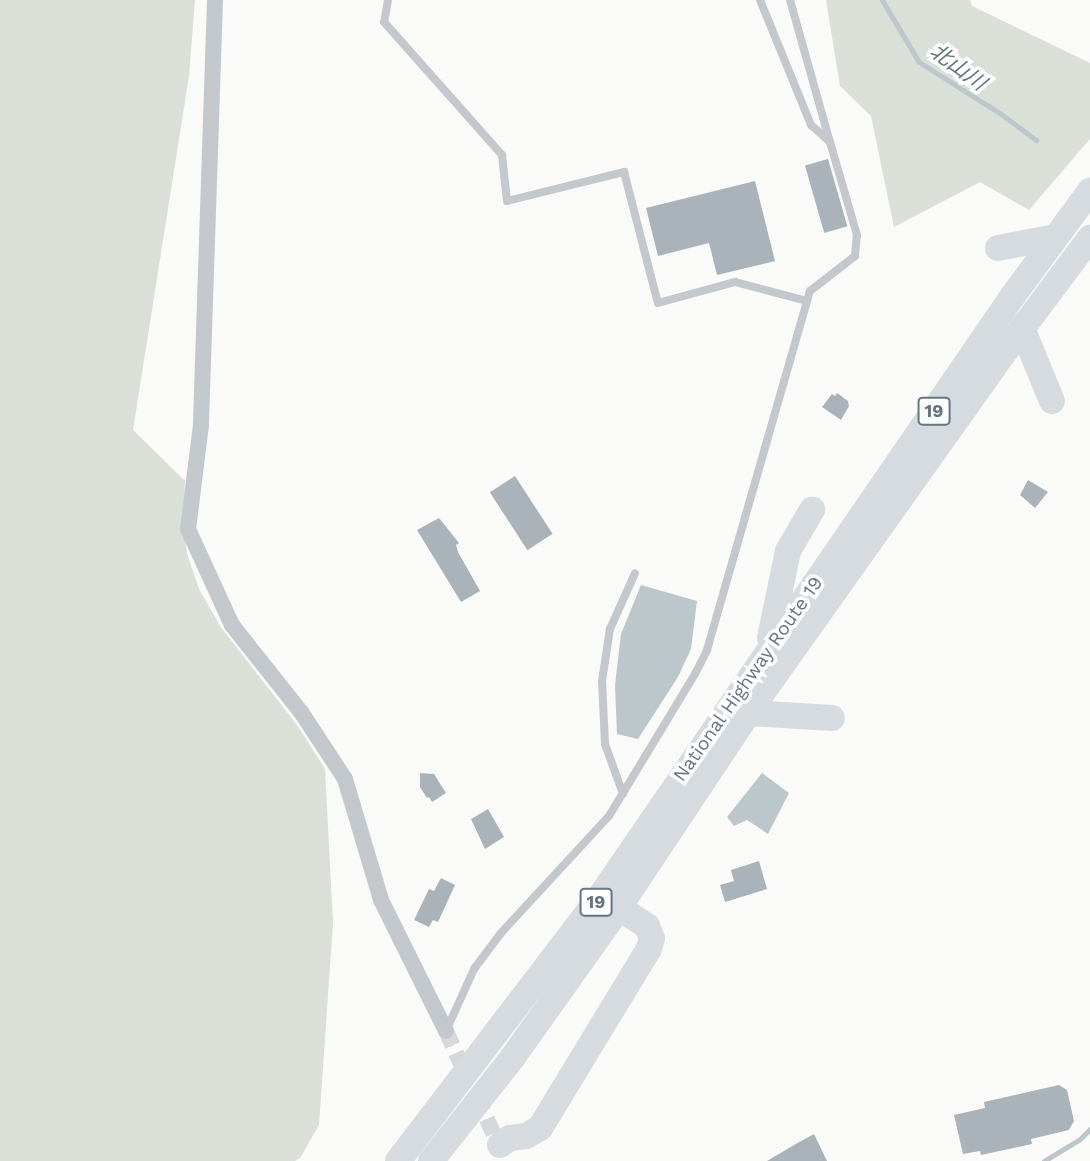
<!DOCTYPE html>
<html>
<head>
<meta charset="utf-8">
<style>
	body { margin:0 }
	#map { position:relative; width:1090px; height:1161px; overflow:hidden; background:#fafaf8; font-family:"Work Sans","Noto Sans JP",sans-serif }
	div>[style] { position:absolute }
	.green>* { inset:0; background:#dadfd7 }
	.water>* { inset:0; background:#bbc7cb }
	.stream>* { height:5px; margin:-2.5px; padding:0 2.5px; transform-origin:2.5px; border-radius:2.5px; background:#bbc7cb }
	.building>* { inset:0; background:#aab3b9; transform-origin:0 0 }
	.minor-tunnel>* { height:16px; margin-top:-8px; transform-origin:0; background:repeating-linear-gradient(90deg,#d5d9db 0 16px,transparent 0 24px) }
	.service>* { height:8px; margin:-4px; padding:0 4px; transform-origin:4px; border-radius:4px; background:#c3c8cc }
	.minor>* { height:16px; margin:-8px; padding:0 8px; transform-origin:8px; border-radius:8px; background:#c3c8cc }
	.trunk>* { height:26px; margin:-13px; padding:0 13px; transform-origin:13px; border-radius:13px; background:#d6dbdf }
	span { translate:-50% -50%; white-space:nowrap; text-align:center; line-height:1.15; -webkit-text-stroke:7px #fff; paint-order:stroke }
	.shield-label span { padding:2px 5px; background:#fff; border:2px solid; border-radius:5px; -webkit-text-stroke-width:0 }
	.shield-label { font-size:18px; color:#657683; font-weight:700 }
	.street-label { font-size:19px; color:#657683 }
	.water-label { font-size:21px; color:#60757c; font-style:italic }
</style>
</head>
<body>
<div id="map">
	<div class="green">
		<div style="clip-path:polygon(0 0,195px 0,189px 76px,133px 430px,185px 481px,183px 521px,187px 554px,199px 589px,220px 626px,297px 725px,325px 769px,333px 923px,319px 1125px,300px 1158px,295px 1161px,0 1161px)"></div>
		<div style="clip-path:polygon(826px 0,970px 0,972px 6px,1090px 63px,1090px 139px,1029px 210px,980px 182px,894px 227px,871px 116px,840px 86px)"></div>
	</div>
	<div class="water">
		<div style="clip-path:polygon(641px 585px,697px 601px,691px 649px,678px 677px,638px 739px,617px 734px,615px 685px,621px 634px)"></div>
		<div style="clip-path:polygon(762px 773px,789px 793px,768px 834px,747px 820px,734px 826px,727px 817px)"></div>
	</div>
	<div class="stream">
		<div style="left:882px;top:0;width:72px;rotate:59.2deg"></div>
		<div style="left:919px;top:62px;width:97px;rotate:32.4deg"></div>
		<div style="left:1001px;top:114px;width:44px;rotate:36.6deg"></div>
		<div style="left:1044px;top:1161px;width:42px;rotate:-31.4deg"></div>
		<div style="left:1080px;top:1139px;width:14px;rotate:-45deg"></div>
	</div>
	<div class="building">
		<div style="left:828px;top:159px;width:70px;height:24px;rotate:74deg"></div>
		<div style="clip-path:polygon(755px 181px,775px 261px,717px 275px,709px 243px,658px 256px,646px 208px)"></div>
		<div style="clip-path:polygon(837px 393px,848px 401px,849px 406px,841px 420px,822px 407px,832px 394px,835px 396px)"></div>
		<div style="left:515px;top:476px;width:69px;height:30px;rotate:57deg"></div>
		<div style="clip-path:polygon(1028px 480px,1048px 492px,1035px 508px,1020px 495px)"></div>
		<div style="clip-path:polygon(439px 518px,459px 543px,456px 545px,458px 552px,480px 591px,461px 602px,417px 530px)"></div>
		<div style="clip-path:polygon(420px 773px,434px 774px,446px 793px,432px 802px,429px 797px,427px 798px,420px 787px)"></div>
		<div style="clip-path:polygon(488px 809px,504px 837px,485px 849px,471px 819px)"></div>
		<div style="clip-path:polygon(759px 861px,767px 889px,725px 902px,720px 885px,734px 881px,731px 870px)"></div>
		<div style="clip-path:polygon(441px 878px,455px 885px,438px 922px,433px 920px,429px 927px,414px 920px,429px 889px,434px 891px)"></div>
		<div style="clip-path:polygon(1059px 1085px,1067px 1090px,1074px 1121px,1069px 1130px,1031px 1139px,1032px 1144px,981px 1155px,980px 1151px,963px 1154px,954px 1115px,985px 1108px,984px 1102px)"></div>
		<div style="clip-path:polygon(814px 1134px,827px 1161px,767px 1161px,794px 1145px)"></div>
	</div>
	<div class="minor-tunnel">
		<div style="left:446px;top:1031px;width:51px;rotate:65.5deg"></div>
		<div style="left:477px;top:1097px;width:44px;rotate:65.8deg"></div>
	</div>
	<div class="service">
		<div style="left:388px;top:0;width:22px;rotate:100deg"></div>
		<div style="left:384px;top:22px;width:178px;rotate:48.4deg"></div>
		<div style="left:502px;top:155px;width:46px;rotate:83.8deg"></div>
		<div style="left:507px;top:201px;width:121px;rotate:-13.9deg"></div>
		<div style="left:624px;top:172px;width:135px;rotate:75.5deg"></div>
		<div style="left:658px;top:303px;width:80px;rotate:-15.3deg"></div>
		<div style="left:735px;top:282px;width:74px;rotate:14.8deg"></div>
		<div style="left:790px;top:0;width:148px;rotate:74.3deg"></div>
		<div style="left:623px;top:794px;width:53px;rotate:-109.8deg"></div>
		<div style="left:605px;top:744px;width:63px;rotate:-92.7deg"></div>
		<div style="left:602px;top:681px;width:53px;rotate:-81.3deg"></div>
		<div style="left:610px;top:629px;width:61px;rotate:-65.9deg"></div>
		<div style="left:446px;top:1031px;width:68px;rotate:-65.7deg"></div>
		<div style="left:474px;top:969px;width:45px;rotate:-53.1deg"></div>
		<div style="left:501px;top:933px;width:159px;rotate:-47.3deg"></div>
		<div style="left:609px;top:816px;width:166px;rotate:-58.8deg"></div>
		<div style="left:695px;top:674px;width:27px;rotate:-63deg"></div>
		<div style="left:707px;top:650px;width:373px;rotate:-74deg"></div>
		<div style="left:810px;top:291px;width:57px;rotate:-37.9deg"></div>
		<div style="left:855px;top:256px;width:21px;rotate:-85deg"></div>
		<div style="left:857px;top:235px;width:97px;rotate:-106.2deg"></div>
		<div style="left:830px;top:142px;width:25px;rotate:-138deg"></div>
		<div style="left:811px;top:125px;width:135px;rotate:-112.2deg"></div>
	</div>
	<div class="minor">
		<div style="left:215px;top:0;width:425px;rotate:91.9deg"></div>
		<div style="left:201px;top:425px;width:105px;rotate:97.1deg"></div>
		<div style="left:188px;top:529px;width:106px;rotate:65.4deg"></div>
		<div style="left:232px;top:625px;width:111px;rotate:51.6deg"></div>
		<div style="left:301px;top:712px;width:80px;rotate:56.7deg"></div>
		<div style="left:345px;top:779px;width:126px;rotate:73.4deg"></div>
		<div style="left:381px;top:900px;width:146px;rotate:63.6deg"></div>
	</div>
	<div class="trunk">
		<div style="left:998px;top:248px;width:59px;rotate:-10.7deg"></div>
		<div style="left:1022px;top:328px;width:79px;rotate:67.7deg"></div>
		<div style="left:770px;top:638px;width:89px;rotate:-78.3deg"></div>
		<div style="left:788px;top:551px;width:48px;rotate:-59.7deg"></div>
		<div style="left:748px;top:713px;width:84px;rotate:3.4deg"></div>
		<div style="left:500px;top:1145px;width:12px;rotate:-35deg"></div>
		<div style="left:510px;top:1138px;width:16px;rotate:-7deg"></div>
		<div style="left:526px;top:1136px;width:16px;rotate:-30deg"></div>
		<div style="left:540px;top:1128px;width:210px;rotate:-58.7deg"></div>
		<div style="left:649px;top:949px;width:11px;rotate:-75deg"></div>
		<div style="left:652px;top:938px;width:13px;rotate:-113deg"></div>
		<div style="left:647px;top:926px;width:33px;rotate:-147deg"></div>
		<div style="left:398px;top:1161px;width:327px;rotate:-52.6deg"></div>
		<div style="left:597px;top:901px;width:733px;rotate:-55.51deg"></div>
		<div style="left:1012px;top:297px;width:132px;rotate:-53.7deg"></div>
		<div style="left:431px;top:1161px;width:132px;rotate:-51.7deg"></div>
		<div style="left:513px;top:1057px;width:178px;rotate:-54.6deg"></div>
		<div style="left:616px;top:912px;width:239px;rotate:-56.4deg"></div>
		<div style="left:748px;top:713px;width:427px;rotate:-54.6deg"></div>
		<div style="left:995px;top:365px;width:159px;rotate:-53.2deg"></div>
	</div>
	<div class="shield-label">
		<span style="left:934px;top:411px">19</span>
		<span style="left:596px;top:902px">19</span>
	</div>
	<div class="street-label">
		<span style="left:748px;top:679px;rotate:-55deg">National Highway Route 19</span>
	</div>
	<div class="water-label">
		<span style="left:958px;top:67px;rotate:36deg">北山川</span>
	</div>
</div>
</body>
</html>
